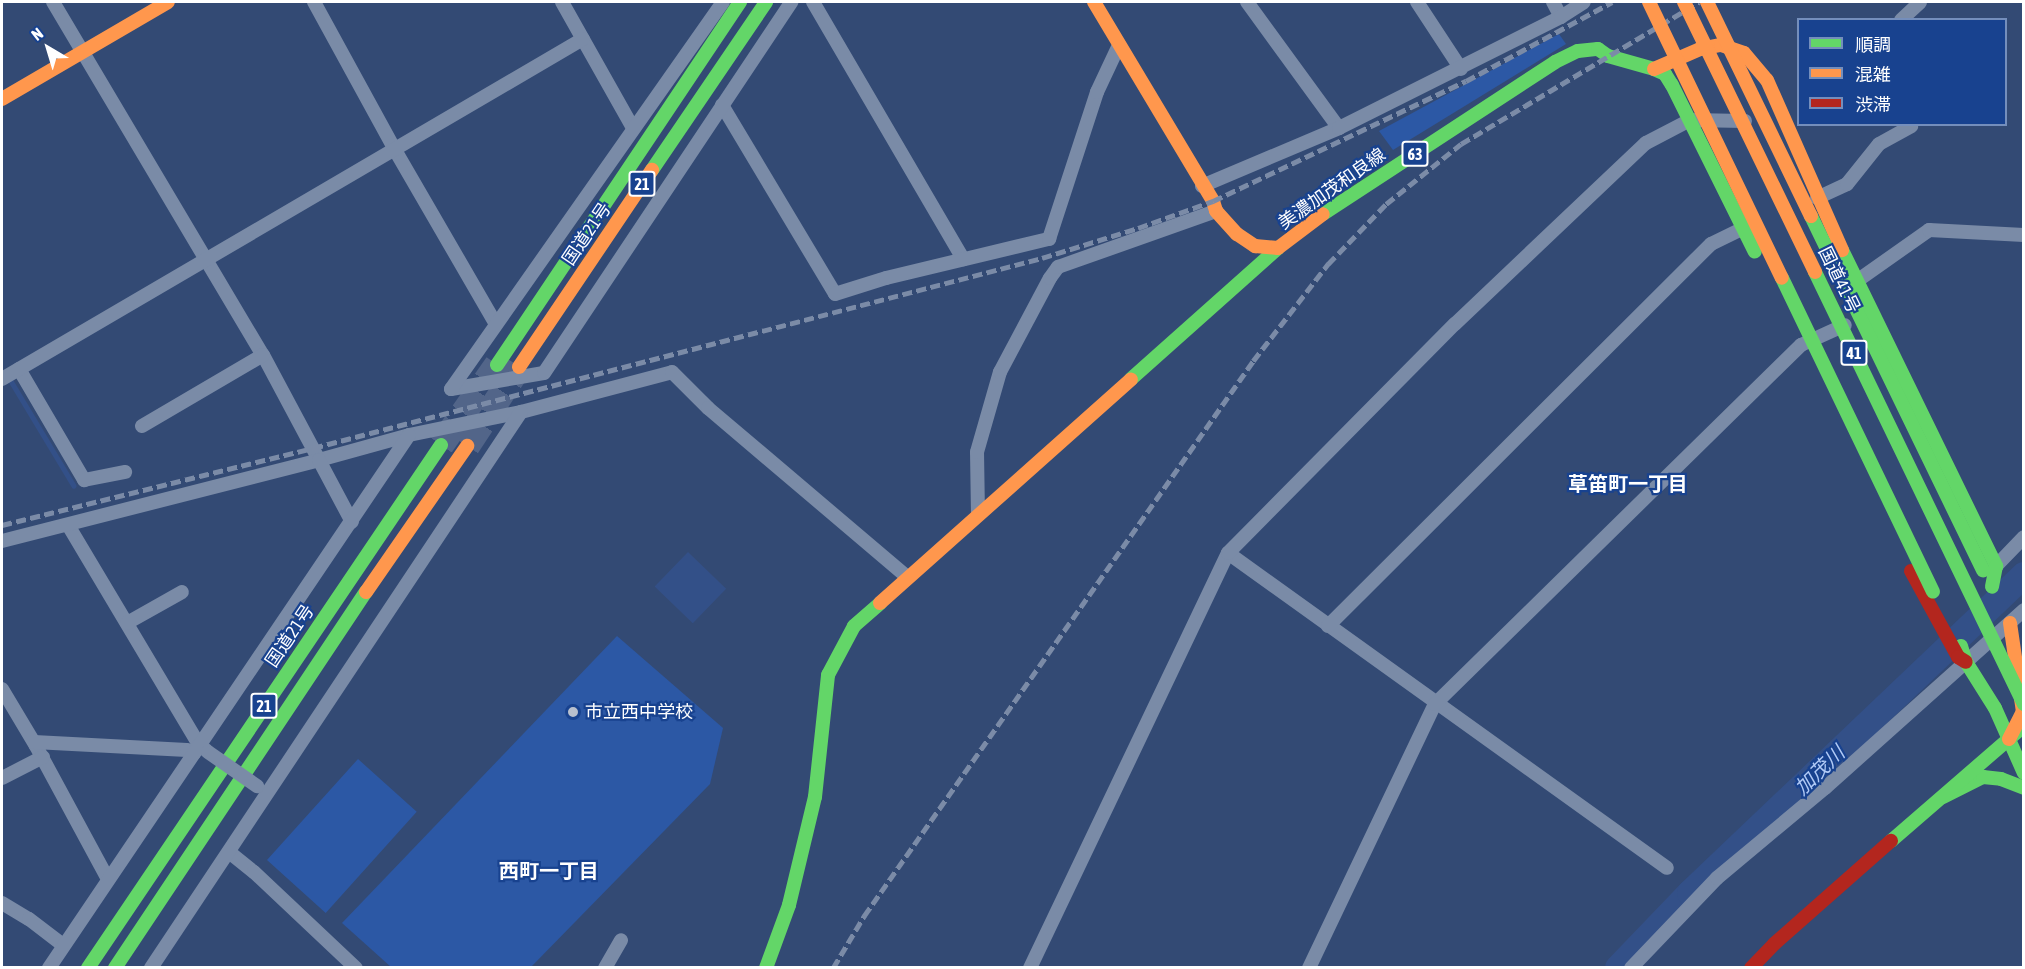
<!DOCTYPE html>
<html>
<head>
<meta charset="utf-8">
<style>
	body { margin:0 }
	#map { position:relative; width:2025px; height:969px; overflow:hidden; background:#334a74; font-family:"Asap Condensed","Noto Sans JP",sans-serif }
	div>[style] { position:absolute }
	.green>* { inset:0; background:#2c58a5; transform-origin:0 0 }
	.water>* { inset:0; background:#335088; transform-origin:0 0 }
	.stream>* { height:4.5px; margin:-2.25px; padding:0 2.25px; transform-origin:2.25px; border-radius:2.25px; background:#335088 }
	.river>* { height:26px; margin:-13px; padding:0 13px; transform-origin:13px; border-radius:13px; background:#335088 }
	.highway-tunnel>* { height:26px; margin-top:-13px; transform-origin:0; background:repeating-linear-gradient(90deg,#526589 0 26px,transparent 0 39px) }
	.street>* { height:14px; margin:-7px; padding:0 7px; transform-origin:7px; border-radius:7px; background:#7a8ba7 }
	.fast>* { height:14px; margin:-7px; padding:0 7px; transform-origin:7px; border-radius:7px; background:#63d668 }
	.slow>* { height:14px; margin:-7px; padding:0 7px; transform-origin:7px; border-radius:7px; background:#ff974d }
	.jam>* { height:14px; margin:-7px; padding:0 7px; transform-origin:7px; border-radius:7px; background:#b3261e }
	.rail>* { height:4.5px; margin-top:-2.25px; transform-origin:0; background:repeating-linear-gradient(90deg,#7b8ba7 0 10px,transparent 0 14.5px) }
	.street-bridge>* { height:14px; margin:-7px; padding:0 7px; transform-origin:7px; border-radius:7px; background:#7a8ba7 }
	.fast-bridge>* { height:14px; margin:-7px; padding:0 7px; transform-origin:7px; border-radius:7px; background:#63d668 }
	.slow-bridge>* { height:14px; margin:-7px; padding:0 7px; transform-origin:7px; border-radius:7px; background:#ff974d }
	.dots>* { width:16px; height:16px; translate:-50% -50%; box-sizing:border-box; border:3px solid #18428f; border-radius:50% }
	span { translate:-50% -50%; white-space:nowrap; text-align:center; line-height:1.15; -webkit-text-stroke:4.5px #18428f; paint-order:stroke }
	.shield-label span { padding:2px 4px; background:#18428f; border:2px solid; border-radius:4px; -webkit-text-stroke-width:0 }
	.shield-label { font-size:16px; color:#fff; font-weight:700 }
	.street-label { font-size:18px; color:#fff }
	.poi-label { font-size:18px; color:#fff }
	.left { translate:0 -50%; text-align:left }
	.neighbourhood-label { font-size:20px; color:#fff; font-weight:700 }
	.water-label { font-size:20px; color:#b1caf6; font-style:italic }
	.frame { position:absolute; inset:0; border:3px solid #fff; pointer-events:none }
	.legend { position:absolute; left:1797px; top:18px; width:210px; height:108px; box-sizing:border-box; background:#18428f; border:2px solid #748ebc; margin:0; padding:8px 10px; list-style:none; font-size:18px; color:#fff }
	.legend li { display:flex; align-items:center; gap:12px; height:30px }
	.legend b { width:30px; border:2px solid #748ebc }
	.north { position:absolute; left:18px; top:18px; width:60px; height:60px; -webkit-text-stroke:4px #18428f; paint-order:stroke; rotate:322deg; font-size:16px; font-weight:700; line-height:24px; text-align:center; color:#fff }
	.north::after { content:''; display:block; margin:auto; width:21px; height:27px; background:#fff; clip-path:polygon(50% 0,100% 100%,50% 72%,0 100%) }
</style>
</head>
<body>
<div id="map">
	<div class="green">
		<div style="clip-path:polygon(1559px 34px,1566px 44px,1393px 150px,1379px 131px)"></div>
		<div style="clip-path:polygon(617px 636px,723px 728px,710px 784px,531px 967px,391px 967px,342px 923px)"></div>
		<div style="left:358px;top:759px;width:79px;height:136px;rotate:42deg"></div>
	</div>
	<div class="water">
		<div style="left:688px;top:552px;width:53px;height:48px;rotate:44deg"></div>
	</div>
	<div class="stream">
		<div style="left:11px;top:381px;width:122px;rotate:59deg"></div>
	</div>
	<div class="river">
		<div style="left:1618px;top:968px;width:104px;rotate:-46.2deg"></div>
		<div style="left:1690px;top:893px;width:461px;rotate:-43.6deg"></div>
	</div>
	<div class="highway-tunnel">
		<div style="left:441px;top:445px;width:98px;rotate:-55deg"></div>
		<div style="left:467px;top:446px;width:95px;rotate:-56.6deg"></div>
	</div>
	<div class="street">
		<div style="left:53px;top:2px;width:411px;rotate:59.3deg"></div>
		<div style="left:263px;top:355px;width:119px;rotate:61.9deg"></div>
		<div style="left:319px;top:460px;width:93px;rotate:-15.5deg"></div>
		<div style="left:409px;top:435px;width:114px;rotate:-11.6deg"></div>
		<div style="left:521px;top:412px;width:156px;rotate:-14.8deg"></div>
		<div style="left:672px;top:372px;width:51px;rotate:45deg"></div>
		<div style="left:708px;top:408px;width:261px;rotate:40.3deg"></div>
		<div style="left:314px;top:2px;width:169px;rotate:61.3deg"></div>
		<div style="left:395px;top:150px;width:201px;rotate:59.9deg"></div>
		<div style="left:562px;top:2px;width:145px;rotate:60.6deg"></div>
		<div style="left:813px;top:2px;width:298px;rotate:59.7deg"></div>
		<div style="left:1247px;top:2px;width:156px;rotate:53.9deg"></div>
		<div style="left:1417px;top:2px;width:80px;rotate:56.7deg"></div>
		<div style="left:1553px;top:2px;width:17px;rotate:62deg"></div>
		<div style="left:1901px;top:20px;width:26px;rotate:-43deg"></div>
		<div style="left:722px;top:105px;width:220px;rotate:59.1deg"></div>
		<div style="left:835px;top:294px;width:53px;rotate:-17.4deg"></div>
		<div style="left:886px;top:278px;width:168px;rotate:-13.5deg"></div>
		<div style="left:1049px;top:239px;width:155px;rotate:-71.9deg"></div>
		<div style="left:1097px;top:92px;width:52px;rotate:-64.9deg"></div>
		<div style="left:1202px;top:186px;width:149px;rotate:-22.9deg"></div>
		<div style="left:1339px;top:128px;width:248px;rotate:-26.6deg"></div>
		<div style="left:1561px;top:17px;width:27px;rotate:-33deg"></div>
		<div style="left:1817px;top:198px;width:33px;rotate:-25deg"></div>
		<div style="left:1847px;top:184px;width:51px;rotate:-51.3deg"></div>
		<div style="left:1879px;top:144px;width:37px;rotate:-29deg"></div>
		<div style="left:1854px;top:283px;width:92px;rotate:-35.2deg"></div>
		<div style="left:1929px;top:230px;width:95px;rotate:3deg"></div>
		<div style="left:19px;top:369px;width:129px;rotate:59.6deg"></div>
		<div style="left:84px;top:480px;width:42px;rotate:-11deg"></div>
		<div style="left:2px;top:379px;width:673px;rotate:-30.34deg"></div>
		<div style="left:451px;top:389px;width:94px;rotate:-9.8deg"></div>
		<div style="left:544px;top:373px;width:446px;rotate:-56.3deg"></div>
		<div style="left:451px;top:389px;width:473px;rotate:-54.9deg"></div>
		<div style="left:142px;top:426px;width:140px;rotate:-30.4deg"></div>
		<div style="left:978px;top:515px;width:63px;rotate:-90.9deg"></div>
		<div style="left:977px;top:452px;width:83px;rotate:-74deg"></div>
		<div style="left:1000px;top:372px;width:106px;rotate:-62deg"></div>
		<div style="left:1050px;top:278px;width:14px;rotate:-54deg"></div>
		<div style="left:1058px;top:267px;width:168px;rotate:-19.5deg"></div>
		<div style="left:68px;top:525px;width:256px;rotate:59.2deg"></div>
		<div style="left:199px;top:745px;width:9px;rotate:36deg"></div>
		<div style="left:2px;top:541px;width:327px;rotate:-14.3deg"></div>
		<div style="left:319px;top:460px;width:70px;rotate:62deg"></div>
		<div style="left:1228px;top:553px;width:540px;rotate:35.66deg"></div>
		<div style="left:1996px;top:566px;width:40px;rotate:-46deg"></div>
		<div style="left:127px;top:623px;width:63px;rotate:-29.4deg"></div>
		<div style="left:1328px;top:626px;width:541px;rotate:-44.93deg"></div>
		<div style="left:1711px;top:244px;width:37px;rotate:-26deg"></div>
		<div style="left:2px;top:689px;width:66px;rotate:59.2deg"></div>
		<div style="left:36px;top:746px;width:151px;rotate:61.6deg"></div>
		<div style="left:34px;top:742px;width:153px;rotate:3deg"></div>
		<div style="left:187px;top:750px;width:8px;rotate:23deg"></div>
		<div style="left:2px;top:778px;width:46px;rotate:-27.1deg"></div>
		<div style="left:229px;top:852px;width:32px;rotate:39deg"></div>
		<div style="left:254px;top:872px;width:140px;rotate:43.3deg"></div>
		<div style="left:2px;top:903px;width:31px;rotate:31deg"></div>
		<div style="left:29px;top:919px;width:43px;rotate:37.4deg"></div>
		<div style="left:49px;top:968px;width:643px;rotate:-55.96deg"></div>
		<div style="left:151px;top:968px;width:668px;rotate:-56.36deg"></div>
		<div style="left:605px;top:968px;width:32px;rotate:-60deg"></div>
		<div style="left:1030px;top:968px;width:460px;rotate:-64.5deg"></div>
		<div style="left:1228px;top:553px;width:322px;rotate:-45.3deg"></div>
		<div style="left:1455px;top:324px;width:263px;rotate:-43.5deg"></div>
		<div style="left:1646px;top:143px;width:50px;rotate:-27.6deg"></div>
		<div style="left:1690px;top:120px;width:55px;rotate:1deg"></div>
		<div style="left:1309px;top:968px;width:293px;rotate:-64.5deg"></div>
		<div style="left:1435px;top:704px;width:513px;rotate:-44.45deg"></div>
		<div style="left:1801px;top:345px;width:48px;rotate:-24.4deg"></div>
		<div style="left:1631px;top:968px;width:124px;rotate:-46.3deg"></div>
		<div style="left:1717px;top:878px;width:141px;rotate:-39.8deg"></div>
		<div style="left:1825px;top:788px;width:267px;rotate:-41.8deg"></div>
	</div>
	<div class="fast">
		<div style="left:1654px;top:69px;width:12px;rotate:24deg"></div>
		<div style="left:1665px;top:74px;width:13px;rotate:58deg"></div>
		<div style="left:1672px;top:85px;width:186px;rotate:63.6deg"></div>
		<div style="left:652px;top:170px;width:203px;rotate:-55.8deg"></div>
		<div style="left:1323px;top:214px;width:277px;rotate:-33.2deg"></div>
		<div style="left:1555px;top:62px;width:25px;rotate:-26deg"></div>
		<div style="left:1578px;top:51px;width:20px;rotate:-6deg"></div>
		<div style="left:1598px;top:49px;width:12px;rotate:35deg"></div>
		<div style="left:1608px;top:56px;width:48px;rotate:15.8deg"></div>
		<div style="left:1842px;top:250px;width:352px;rotate:64deg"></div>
		<div style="left:1996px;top:566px;width:21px;rotate:101deg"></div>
		<div style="left:497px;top:365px;width:437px;rotate:-56.2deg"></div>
		<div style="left:1131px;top:379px;width:197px;rotate:-41.7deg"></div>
		<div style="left:1961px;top:646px;width:17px;rotate:73deg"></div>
		<div style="left:1966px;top:662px;width:54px;rotate:57.8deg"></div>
		<div style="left:1995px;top:708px;width:71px;rotate:66deg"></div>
		<div style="left:1943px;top:797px;width:45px;rotate:-26.6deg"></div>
		<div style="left:1983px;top:777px;width:18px;rotate:6deg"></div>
		<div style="left:2001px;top:779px;width:25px;rotate:21deg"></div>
		<div style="left:1891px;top:841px;width:169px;rotate:-40.9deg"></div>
		<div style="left:88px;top:968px;width:631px;rotate:-55.98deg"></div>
		<div style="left:115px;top:968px;width:452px;rotate:-56.3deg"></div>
		<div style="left:766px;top:968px;width:67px;rotate:-69.9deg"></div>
		<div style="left:789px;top:905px;width:111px;rotate:-76.5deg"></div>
		<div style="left:815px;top:797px;width:123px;rotate:-83.9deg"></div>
		<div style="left:828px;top:675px;width:55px;rotate:-62deg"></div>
		<div style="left:854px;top:626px;width:35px;rotate:-41deg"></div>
	</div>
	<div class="slow">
		<div style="left:1094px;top:2px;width:232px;rotate:59.1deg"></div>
		<div style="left:1213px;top:201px;width:10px;rotate:73deg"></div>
		<div style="left:1216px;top:211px;width:31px;rotate:48deg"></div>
		<div style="left:1237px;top:234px;width:22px;rotate:34deg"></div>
		<div style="left:1255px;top:246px;width:23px;rotate:5deg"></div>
		<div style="left:1278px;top:248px;width:56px;rotate:-37.1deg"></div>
		<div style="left:1654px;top:69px;width:50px;rotate:-23.5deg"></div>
		<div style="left:1700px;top:49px;width:21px;rotate:-11deg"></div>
		<div style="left:1721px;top:45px;width:24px;rotate:19deg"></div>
		<div style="left:1744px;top:53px;width:35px;rotate:50deg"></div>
		<div style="left:1767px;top:80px;width:186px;rotate:66.2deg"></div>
		<div style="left:2px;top:99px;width:192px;rotate:-30.3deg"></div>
		<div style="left:519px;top:367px;width:238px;rotate:-56deg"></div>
		<div style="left:366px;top:592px;width:178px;rotate:-55.3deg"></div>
		<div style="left:880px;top:603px;width:336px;rotate:-41.7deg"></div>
		<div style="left:2009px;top:739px;width:30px;rotate:-63deg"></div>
		<div style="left:2023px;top:712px;width:90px;rotate:-98.3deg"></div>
	</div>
	<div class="jam">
		<div style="left:1911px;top:571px;width:98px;rotate:61.3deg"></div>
		<div style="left:1958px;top:657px;width:9px;rotate:32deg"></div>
		<div style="left:1751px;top:968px;width:33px;rotate:-46deg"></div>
		<div style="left:1774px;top:944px;width:156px;rotate:-41.4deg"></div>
	</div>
	<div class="rail">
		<div style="left:2px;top:525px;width:320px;rotate:-13.9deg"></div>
		<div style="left:313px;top:448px;width:753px;rotate:-14.61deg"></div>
		<div style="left:1042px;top:258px;width:101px;rotate:-17.4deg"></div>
		<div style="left:1138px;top:228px;width:80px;rotate:-19.8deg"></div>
		<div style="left:1213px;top:201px;width:280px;rotate:-25.4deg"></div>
		<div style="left:1466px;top:81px;width:166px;rotate:-28.4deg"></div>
		<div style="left:833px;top:968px;width:61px;rotate:-59.2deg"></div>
		<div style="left:864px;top:916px;width:678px;rotate:-54.97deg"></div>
		<div style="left:1253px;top:361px;width:123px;rotate:-52.3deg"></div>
		<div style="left:1328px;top:264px;width:83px;rotate:-46deg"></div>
		<div style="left:1386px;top:204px;width:96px;rotate:-38.7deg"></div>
		<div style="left:1461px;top:144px;width:277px;rotate:-30.8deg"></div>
	</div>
	<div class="street-bridge">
		<div style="left:208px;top:752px;width:60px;rotate:34.8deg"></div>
	</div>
	<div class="fast-bridge">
		<div style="left:1811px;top:216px;width:394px;rotate:64.1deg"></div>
		<div style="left:1815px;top:272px;width:480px;rotate:64.2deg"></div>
		<div style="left:1782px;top:278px;width:348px;rotate:64.3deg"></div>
	</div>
	<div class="slow-bridge">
		<div style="left:1649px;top:2px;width:306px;rotate:64.3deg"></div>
		<div style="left:1684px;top:2px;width:300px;rotate:64.1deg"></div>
		<div style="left:1707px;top:2px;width:238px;rotate:64.1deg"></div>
	</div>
	<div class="dots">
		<div style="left:573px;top:712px;background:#b8c0ce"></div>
	</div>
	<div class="shield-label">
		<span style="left:1415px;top:154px">63</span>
		<span style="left:642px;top:184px">21</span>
		<span style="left:1854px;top:353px">41</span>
		<span style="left:264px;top:706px">21</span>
	</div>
	<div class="street-label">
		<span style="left:1332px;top:189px;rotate:-35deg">美濃加茂和良線</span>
		<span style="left:587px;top:234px;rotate:-56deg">国道21号</span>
		<span style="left:1839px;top:280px;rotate:64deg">国道41号</span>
		<span style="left:290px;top:636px;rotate:-56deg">国道21号</span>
	</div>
	<div class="poi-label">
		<span class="left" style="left:585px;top:712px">市立西中学校</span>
	</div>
	<div class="neighbourhood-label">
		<span style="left:1628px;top:483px">草笛町一丁目</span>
		<span style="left:549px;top:870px">西町一丁目</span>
	</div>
	<div class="water-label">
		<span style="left:1819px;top:770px;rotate:-44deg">加茂川</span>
	</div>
	<div class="frame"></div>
	<ul class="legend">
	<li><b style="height:8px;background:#63d668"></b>順調</li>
	<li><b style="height:8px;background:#ff974d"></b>混雑</li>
	<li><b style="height:8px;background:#b3261e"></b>渋滞</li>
	</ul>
	<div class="north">N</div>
</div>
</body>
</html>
